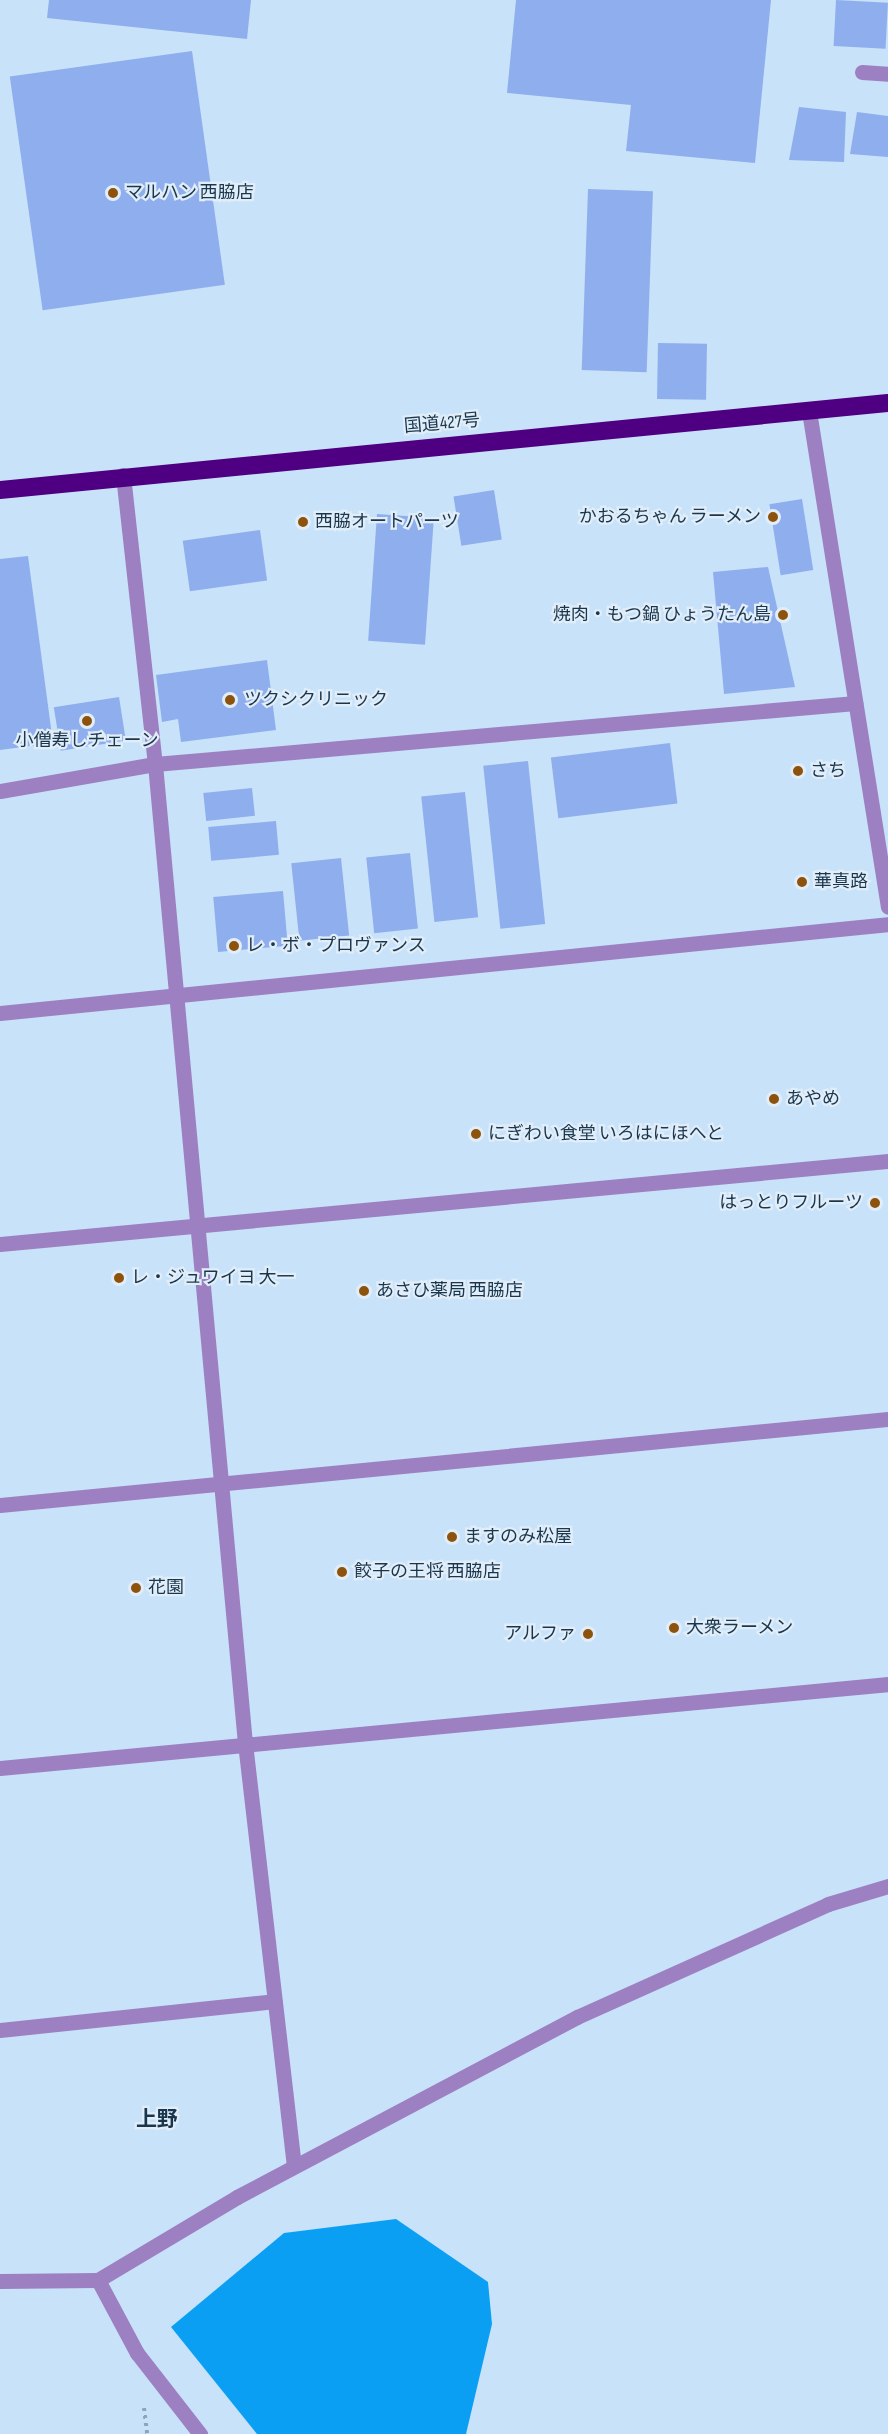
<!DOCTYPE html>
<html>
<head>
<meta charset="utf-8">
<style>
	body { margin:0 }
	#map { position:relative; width:888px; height:2434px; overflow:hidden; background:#c8e2f9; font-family:"Sofia Sans Condensed","Noto Sans JP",sans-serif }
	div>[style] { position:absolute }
	.water>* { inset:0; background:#0b9ff4 }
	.building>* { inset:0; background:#8faeee; transform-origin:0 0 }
	.path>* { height:4px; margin-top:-2px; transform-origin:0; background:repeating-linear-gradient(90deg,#8ba6bc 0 3px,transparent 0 7.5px) }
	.minor>* { height:15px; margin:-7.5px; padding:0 7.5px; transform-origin:7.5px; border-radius:7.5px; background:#9d80c2 }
	.highway>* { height:18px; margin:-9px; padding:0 9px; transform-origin:9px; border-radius:9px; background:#4f0082 }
	.dots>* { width:16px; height:16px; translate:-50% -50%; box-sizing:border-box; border:3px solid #e1eef9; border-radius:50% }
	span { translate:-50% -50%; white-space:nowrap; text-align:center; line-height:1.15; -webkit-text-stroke:4.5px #e1eef9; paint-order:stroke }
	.poi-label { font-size:18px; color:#1a364c }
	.left { translate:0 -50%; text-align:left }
	.right { translate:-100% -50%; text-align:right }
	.street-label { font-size:18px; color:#1a364c }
	.quarter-label { font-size:21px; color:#1a364c; font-weight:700 }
</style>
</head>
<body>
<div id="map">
	<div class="water">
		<div style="clip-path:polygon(396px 2219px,488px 2282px,492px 2324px,466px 2434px,257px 2434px,171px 2327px,284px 2233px)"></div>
	</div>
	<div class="building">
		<div style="clip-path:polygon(49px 0,251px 0,247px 39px,47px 18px)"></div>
		<div style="clip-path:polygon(516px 0,771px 0,755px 163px,626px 151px,631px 105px,507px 93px)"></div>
		<div style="left:836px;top:0;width:52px;height:46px;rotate:3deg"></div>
		<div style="left:192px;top:51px;width:236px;height:184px;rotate:82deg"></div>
		<div style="clip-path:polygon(799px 107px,846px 112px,844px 162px,789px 160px)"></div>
		<div style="clip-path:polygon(857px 112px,888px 116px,888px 157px,850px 154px)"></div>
		<div style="left:588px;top:189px;width:65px;height:181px;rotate:2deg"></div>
		<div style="left:658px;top:343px;width:49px;height:56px;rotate:1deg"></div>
		<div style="left:494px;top:490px;width:50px;height:41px;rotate:81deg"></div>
		<div style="left:802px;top:499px;width:72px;height:33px;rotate:81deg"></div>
		<div style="left:377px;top:514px;width:57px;height:127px;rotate:4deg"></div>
		<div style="left:260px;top:530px;width:51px;height:78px;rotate:82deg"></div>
		<div style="clip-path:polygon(28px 556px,53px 743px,0 750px,0 559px)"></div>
		<div style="clip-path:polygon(768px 567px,795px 687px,724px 694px,713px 572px)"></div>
		<div style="clip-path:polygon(267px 660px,276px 730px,181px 742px,178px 719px,162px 722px,156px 675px)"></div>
		<div style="left:119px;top:697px;width:44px;height:66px;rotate:81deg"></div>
		<div style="left:670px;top:743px;width:61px;height:120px;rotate:83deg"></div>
		<div style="left:528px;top:761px;width:164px;height:45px;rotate:84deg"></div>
		<div style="left:252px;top:788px;width:28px;height:49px;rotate:84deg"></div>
		<div style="left:465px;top:792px;width:126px;height:44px;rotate:84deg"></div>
		<div style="left:276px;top:821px;width:34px;height:68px;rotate:85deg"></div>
		<div style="left:410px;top:853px;width:76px;height:44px;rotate:84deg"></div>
		<div style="left:341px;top:858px;width:78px;height:50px;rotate:84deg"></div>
		<div style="left:283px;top:891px;width:55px;height:70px;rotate:85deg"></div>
	</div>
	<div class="path">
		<div style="left:144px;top:2408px;width:26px;rotate:83deg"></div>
	</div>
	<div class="minor">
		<div style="left:862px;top:72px;width:26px;rotate:4deg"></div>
		<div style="left:809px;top:411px;width:502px;rotate:80.95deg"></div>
		<div style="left:123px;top:475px;width:291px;rotate:83.7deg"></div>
		<div style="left:155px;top:764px;width:983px;rotate:84.75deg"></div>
		<div style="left:245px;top:1743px;width:426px;rotate:83.4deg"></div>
		<div style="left:0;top:791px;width:157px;rotate:-9.9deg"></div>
		<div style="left:155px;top:764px;width:703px;rotate:-4.98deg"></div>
		<div style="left:0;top:1013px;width:892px;rotate:-5.72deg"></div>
		<div style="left:0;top:1244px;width:892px;rotate:-5.34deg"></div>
		<div style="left:0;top:1505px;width:892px;rotate:-5.53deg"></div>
		<div style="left:0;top:1768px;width:892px;rotate:-5.4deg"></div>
		<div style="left:0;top:2030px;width:276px;rotate:-6deg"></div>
		<div style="left:98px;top:2280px;width:83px;rotate:61.9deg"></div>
		<div style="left:137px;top:2353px;width:103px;rotate:52.1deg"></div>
		<div style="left:0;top:2281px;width:98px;rotate:-0.6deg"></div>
		<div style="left:98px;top:2280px;width:162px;rotate:-30.8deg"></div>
		<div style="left:237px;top:2197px;width:385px;rotate:-27.9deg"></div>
		<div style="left:577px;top:2017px;width:275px;rotate:-24.2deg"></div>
		<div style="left:828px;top:1904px;width:63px;rotate:-16.7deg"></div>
	</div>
	<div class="highway">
		<div style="left:0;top:490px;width:892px;rotate:-5.6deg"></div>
	</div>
	<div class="dots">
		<div style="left:113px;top:193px;background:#8d530c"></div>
		<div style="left:773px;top:517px;background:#8d530c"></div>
		<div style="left:303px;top:522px;background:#8d530c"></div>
		<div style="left:783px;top:615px;background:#8d530c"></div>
		<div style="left:230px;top:700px;background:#8d530c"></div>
		<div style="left:87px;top:721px;background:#8d530c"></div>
		<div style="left:798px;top:771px;background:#8d530c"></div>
		<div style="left:802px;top:882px;background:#8d530c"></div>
		<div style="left:234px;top:946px;background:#8d530c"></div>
		<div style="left:774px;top:1099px;background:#8d530c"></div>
		<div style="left:476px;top:1134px;background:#8d530c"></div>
		<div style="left:875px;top:1203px;background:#8d530c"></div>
		<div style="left:119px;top:1278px;background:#8d530c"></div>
		<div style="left:364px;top:1291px;background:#8d530c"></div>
		<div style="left:452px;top:1537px;background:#8d530c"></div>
		<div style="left:342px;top:1572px;background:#8d530c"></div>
		<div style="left:136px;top:1588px;background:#8d530c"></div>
		<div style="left:674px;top:1628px;background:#8d530c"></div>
		<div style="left:588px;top:1634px;background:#8d530c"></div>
	</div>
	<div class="poi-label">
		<span class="left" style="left:125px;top:193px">マルハン 西脇店</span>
		<span class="right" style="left:761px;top:517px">かおるちゃん ラーメン</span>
		<span class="left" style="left:315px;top:522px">西脇オートパーツ</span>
		<span class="right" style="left:771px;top:615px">焼肉・もつ鍋 ひょうたん島</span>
		<span class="left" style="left:244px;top:700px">ツクシクリニック</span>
		<span style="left:87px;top:741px">小僧寿しチェーン</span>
		<span class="left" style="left:810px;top:771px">さち</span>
		<span class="left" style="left:814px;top:882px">華真路</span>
		<span class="left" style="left:246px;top:946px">レ・ボ・プロヴァンス</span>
		<span class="left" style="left:786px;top:1099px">あやめ</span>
		<span class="left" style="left:488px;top:1134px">にぎわい食堂 いろはにほへと</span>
		<span class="right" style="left:863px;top:1203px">はっとりフルーツ</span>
		<span class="left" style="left:131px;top:1278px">レ・ジュワイヨ 大一</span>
		<span class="left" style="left:376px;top:1291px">あさひ薬局 西脇店</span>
		<span class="left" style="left:464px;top:1537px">ますのみ松屋</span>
		<span class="left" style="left:354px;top:1572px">餃子の王将 西脇店</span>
		<span class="left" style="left:148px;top:1588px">花園</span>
		<span class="left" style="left:686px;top:1628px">大衆ラーメン</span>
		<span class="right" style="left:576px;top:1634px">アルファ</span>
	</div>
	<div class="street-label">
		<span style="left:442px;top:424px;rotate:-5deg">国道427号</span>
	</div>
	<div class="quarter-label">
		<span style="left:157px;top:2120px">上野</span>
	</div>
</div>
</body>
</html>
